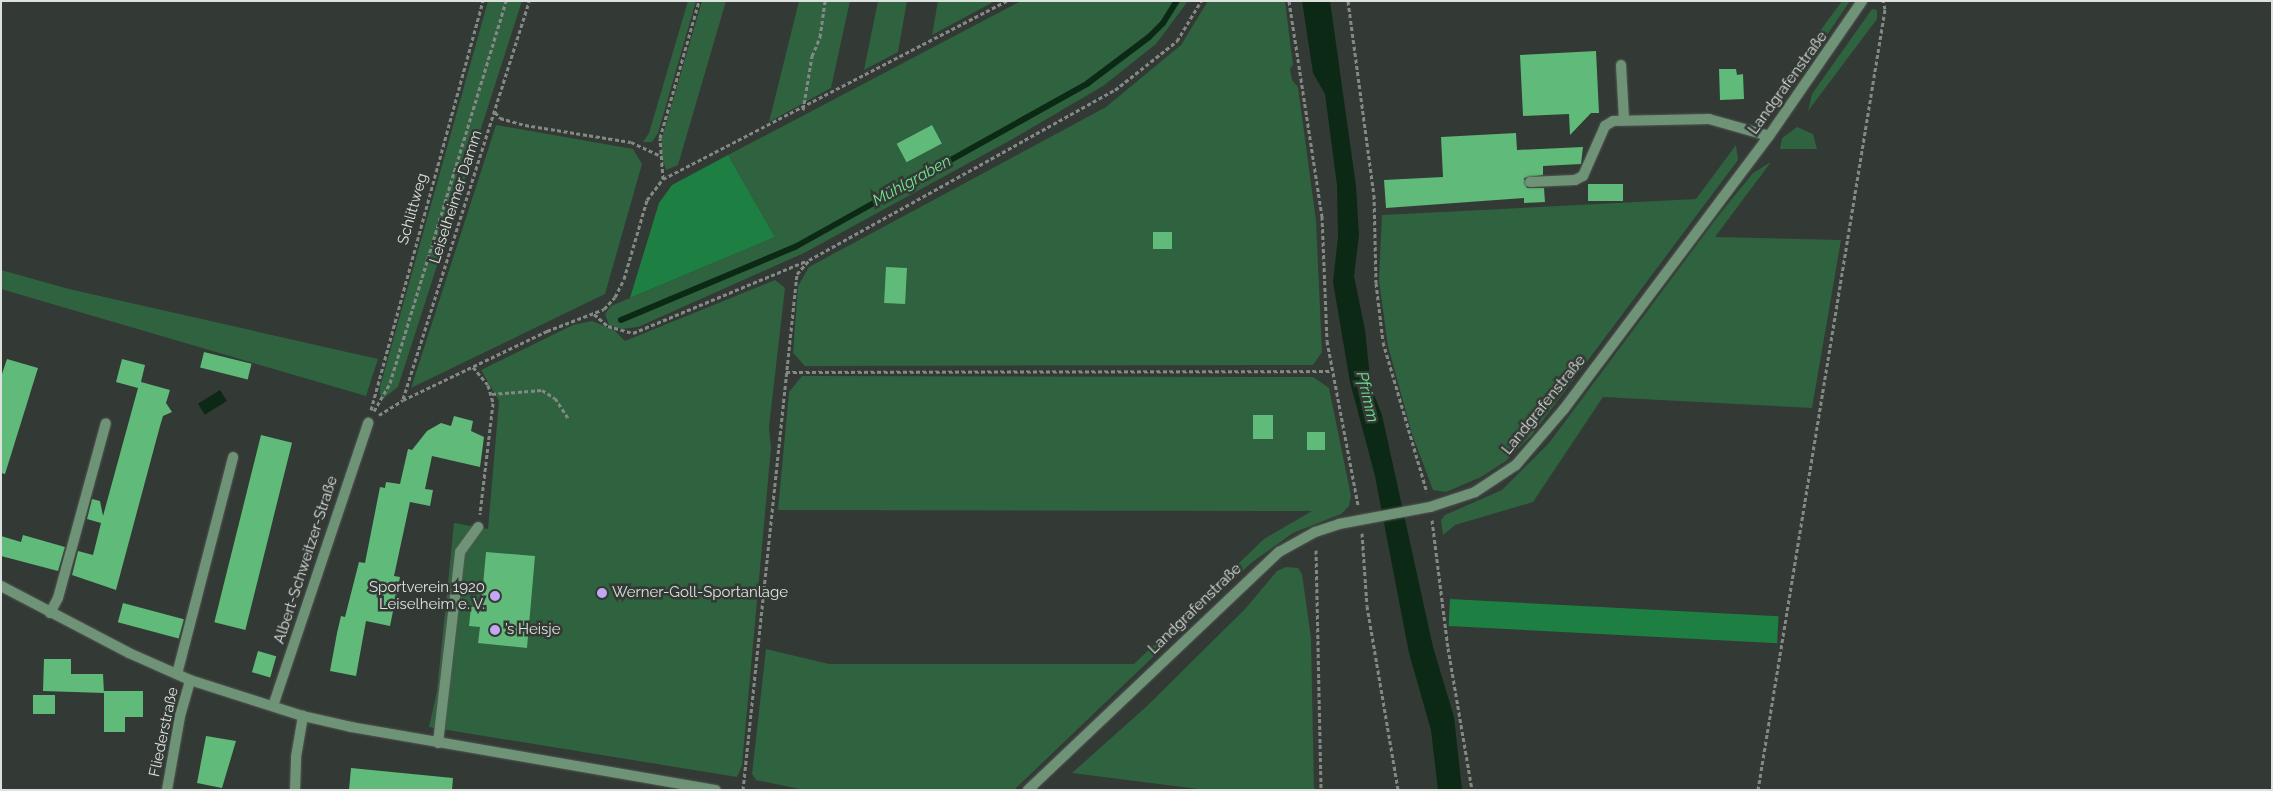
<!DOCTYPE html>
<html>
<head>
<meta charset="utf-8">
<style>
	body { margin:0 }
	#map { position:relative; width:2273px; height:791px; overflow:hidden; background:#333934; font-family:Raleway,sans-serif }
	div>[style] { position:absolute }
	.green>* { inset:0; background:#2f623e }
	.forest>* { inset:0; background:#1e7f42; transform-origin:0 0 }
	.water>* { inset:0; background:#0c2915; transform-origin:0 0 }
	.stream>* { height:6px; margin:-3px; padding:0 3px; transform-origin:3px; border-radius:3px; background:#0c2915 }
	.building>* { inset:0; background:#60ba79; transform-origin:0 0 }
	.path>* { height:3px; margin-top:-1.5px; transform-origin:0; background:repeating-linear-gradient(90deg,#848985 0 4px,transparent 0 6.5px) }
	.roads { filter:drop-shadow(0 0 1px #525753) drop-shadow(0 0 1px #525753) }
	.service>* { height:10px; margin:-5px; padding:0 5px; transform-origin:5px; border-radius:5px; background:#6f9377 }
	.minor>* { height:10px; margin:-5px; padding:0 5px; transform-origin:5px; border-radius:5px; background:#6f9377 }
	.dots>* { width:14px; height:14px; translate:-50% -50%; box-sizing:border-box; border:2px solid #333934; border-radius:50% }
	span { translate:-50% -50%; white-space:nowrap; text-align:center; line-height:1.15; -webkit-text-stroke:5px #333934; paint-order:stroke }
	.street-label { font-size:15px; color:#dee2df }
	.poi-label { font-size:15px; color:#dee2df }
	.right { translate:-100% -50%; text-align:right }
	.left { translate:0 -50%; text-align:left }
	.water-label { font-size:16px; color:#71e693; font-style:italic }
	.frame { position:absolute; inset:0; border:2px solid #dee2df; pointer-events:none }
</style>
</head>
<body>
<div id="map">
	<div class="green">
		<div style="clip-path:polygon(488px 1px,522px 1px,398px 387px,384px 398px,380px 395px,380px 387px)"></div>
		<div style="clip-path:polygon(688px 1px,696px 1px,658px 133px,652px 142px,643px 142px,649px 133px)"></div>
		<div style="clip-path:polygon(702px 1px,726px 1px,678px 165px,666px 170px,661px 154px,662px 138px)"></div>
		<div style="clip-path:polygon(799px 1px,850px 1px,831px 88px,769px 122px)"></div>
		<div style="clip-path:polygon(878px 1px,907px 1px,898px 52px,864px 70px)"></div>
		<div style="clip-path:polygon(938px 1px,995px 1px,932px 35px)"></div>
		<div style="clip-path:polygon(1021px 1px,1188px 1px,1156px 44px,1103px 86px,1009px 141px,804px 253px,638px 327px,621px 329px,609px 325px,605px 314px,611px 306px,775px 237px,728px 155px)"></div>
		<div style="clip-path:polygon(1208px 1px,1285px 1px,1293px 65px,1290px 69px,1292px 80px,1298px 87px,1316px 221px,1322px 352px,1313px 365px,805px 366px,793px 353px,798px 286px,809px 267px,1106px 107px,1181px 45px)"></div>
		<div style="clip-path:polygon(1842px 1px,1850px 1px,1790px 90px,1780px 100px,1766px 105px)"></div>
		<div style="clip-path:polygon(1872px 9px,1877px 10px,1877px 19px,1808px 111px,1812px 94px)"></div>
		<div style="clip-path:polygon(496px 125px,633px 149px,642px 164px,605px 294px,411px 388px)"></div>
		<div style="clip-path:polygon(1797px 127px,1813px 134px,1817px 149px,1780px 149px,1782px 138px)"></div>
		<div style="clip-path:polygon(1736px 145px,1738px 160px,1532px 435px,1506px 461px,1481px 477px,1446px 492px,1433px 490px,1412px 434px,1388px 346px,1379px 281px,1382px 215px,1696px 199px)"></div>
		<div style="clip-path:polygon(1771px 162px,1715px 237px,1841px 240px,1812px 408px,1603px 397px,1533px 502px,1455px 525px,1443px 535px,1441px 520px,1445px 515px,1502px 490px,1549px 443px,1718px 216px,1753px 173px)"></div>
		<div style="clip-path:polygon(1px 270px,69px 289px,378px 359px,366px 396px,1px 289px)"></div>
		<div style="clip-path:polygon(775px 280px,785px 288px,769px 427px,771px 448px,742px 765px,737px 777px,429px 727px,437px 691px,454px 523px,488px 529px,499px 401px,481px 370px,573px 325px,592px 321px,614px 330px,625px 341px)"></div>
		<div style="clip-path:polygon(802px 376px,1313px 377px,1329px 388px,1351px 496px,1349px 506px,1341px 514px,1293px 533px,1251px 563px,1014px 790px,805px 790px,756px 780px,752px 774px,766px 649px,829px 664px,1134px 664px,1264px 539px,1312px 511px,778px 510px,789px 392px)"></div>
		<div style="clip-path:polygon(1286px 567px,1298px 568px,1302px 574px,1311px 638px,1314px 790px,1206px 790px,1072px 773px,1147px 706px,1246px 608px,1277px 571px)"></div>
	</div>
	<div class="forest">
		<div style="clip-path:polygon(728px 155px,775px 237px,630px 298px,659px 203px,672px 185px)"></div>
		<div style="left:1450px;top:599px;width:329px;height:27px;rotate:3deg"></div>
	</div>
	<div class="water">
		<div style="clip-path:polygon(1302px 1px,1330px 1px,1356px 186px,1359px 235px,1354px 276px,1365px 330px,1371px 387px,1382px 415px,1433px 647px,1454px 717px,1462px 790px,1438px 790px,1431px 730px,1409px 653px,1375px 476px,1350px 382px,1333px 282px,1338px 237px,1337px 185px,1325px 94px,1313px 73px)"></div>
		<div style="left:220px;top:390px;width:13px;height:26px;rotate:58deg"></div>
	</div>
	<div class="stream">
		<div style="left:621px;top:320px;width:189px;rotate:-22.8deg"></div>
		<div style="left:795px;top:247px;width:336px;rotate:-29.2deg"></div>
		<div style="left:1088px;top:83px;width:76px;rotate:-37deg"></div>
		<div style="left:1149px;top:37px;width:20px;rotate:-45deg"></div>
		<div style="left:1163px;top:23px;width:26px;rotate:-58deg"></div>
	</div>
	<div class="building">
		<div style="clip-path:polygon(1596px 51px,1599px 113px,1591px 113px,1570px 135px,1569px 114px,1523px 116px,1520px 55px)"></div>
		<div style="clip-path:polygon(1719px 69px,1736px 69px,1737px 75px,1743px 74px,1744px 99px,1720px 100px)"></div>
		<div style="left:932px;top:125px;width:21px;height:40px;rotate:62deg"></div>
		<div style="clip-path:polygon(1516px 133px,1517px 150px,1583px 147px,1581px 164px,1543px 166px,1543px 175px,1524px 178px,1527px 188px,1544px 188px,1545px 202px,1524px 203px,1524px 198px,1386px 208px,1384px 180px,1443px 177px,1441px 137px)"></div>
		<div style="left:1623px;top:184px;width:17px;height:35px;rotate:90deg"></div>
		<div style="left:1153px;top:232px;width:19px;height:17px"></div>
		<div style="left:886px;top:267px;width:21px;height:36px;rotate:3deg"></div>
		<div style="left:204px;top:352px;width:49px;height:16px;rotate:14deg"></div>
		<div style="clip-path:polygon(7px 359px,38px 368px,5px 474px,1px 473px,1px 377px)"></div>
		<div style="clip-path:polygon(122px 359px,145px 365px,141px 382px,170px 390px,166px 403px,172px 412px,163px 416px,160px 426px,116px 590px,72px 575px,78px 551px,93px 555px,101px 523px,87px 519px,92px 499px,100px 501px,103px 516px,138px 388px,116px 382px)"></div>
		<div style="left:1253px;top:415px;width:20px;height:24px"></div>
		<div style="clip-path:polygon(454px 416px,473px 421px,471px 431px,484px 437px,480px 467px,432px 456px,425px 489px,433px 490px,430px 506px,410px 502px,394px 576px,400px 577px,390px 626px,366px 621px,356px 676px,330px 671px,337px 633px,341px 616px,345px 617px,359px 562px,365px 563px,380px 487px,385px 488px,386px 482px,400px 484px,408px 449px,412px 450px,427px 431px,441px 423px,451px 426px)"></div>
		<div style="left:1307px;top:432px;width:18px;height:18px"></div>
		<div style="left:261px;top:435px;width:32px;height:193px;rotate:14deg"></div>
		<div style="clip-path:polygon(23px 535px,65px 547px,58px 571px,1px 556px,1px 536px,21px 542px)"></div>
		<div style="clip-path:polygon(486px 552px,535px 556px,527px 648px,478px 643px,480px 627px,469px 626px,471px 607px,481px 607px)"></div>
		<div style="left:123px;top:603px;width:63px;height:20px;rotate:15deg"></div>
		<div style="left:258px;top:651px;width:19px;height:22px;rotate:16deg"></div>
		<div style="clip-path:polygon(44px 659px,71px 659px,71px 674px,103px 674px,104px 693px,43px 691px)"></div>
		<div style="clip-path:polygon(104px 691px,143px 691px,143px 717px,125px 717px,125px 732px,104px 732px)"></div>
		<div style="left:33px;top:695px;width:22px;height:19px"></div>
		<div style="clip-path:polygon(206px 736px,236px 741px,222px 788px,197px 783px)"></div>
		<div style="clip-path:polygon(351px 768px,453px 778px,452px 790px,349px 790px)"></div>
	</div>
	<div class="path">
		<div style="left:1289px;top:1px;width:218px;rotate:81.3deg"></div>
		<div style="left:1322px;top:216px;width:125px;rotate:87.7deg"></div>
		<div style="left:1327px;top:341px;width:167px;rotate:79.3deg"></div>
		<div style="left:1348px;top:1px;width:196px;rotate:82.4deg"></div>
		<div style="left:1374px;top:195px;width:88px;rotate:88.7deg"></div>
		<div style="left:1376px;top:283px;width:59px;rotate:83.2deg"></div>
		<div style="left:1383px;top:342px;width:156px;rotate:73.7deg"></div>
		<div style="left:803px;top:110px;width:55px;rotate:-80.5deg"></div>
		<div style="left:812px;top:56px;width:21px;rotate:-67deg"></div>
		<div style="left:820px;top:37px;width:36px;rotate:-82deg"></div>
		<div style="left:495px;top:112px;width:8px;rotate:50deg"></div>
		<div style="left:500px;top:118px;width:26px;rotate:16deg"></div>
		<div style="left:525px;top:125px;width:107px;rotate:9.1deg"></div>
		<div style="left:631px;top:142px;width:31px;rotate:25deg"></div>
		<div style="left:663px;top:179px;width:41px;rotate:-94.2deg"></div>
		<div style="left:660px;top:138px;width:142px;rotate:-74.1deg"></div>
		<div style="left:594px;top:314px;width:18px;rotate:41deg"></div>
		<div style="left:608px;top:326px;width:26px;rotate:16deg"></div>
		<div style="left:633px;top:333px;width:187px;rotate:-22.6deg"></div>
		<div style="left:473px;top:367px;width:23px;rotate:50deg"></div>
		<div style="left:488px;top:385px;width:19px;rotate:74deg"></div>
		<div style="left:493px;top:403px;width:112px;rotate:96.7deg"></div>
		<div style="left:786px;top:372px;width:546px;rotate:-0.1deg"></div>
		<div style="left:492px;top:394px;width:50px;rotate:-4.6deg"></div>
		<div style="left:542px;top:390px;width:15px;rotate:32deg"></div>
		<div style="left:555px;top:398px;width:24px;rotate:57deg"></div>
		<div style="left:403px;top:399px;width:417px;rotate:-72.4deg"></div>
		<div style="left:371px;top:410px;width:424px;rotate:-74.7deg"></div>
		<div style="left:374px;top:411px;width:32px;rotate:-60deg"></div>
		<div style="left:390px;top:383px;width:399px;rotate:-73.1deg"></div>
		<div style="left:379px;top:415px;width:28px;rotate:-32deg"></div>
		<div style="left:403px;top:400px;width:160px;rotate:-25.6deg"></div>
		<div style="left:547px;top:331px;width:61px;rotate:-21.1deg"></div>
		<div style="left:604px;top:309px;width:16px;rotate:-47deg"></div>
		<div style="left:615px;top:297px;width:20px;rotate:-63deg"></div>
		<div style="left:624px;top:279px;width:82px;rotate:-73.8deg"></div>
		<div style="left:647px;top:200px;width:26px;rotate:-53deg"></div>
		<div style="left:663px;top:179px;width:387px;rotate:-27.4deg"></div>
		<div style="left:1432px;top:520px;width:129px;rotate:82.9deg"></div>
		<div style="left:1448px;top:648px;width:144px;rotate:80.4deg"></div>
		<div style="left:1362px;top:533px;width:73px;rotate:86.1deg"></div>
		<div style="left:1367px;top:606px;width:187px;rotate:80.4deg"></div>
		<div style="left:1316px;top:550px;width:240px;rotate:88.8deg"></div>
		<div style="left:743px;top:790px;width:519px;rotate:-84.03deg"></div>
		<div style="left:797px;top:274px;width:18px;rotate:-49deg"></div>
		<div style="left:809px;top:260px;width:350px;rotate:-29.1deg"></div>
		<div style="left:1115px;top:90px;width:79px;rotate:-38.3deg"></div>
		<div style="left:1177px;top:41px;width:47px;rotate:-59deg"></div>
		<div style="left:1758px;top:790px;width:791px;rotate:-80.76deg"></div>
		<div style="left:1885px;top:9px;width:8px;rotate:-104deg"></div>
	</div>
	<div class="roads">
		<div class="service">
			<div style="left:1621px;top:65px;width:54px;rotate:86.8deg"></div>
			<div style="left:1530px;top:182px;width:45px;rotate:-2.5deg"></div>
			<div style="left:1575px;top:180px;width:9px;rotate:-27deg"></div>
			<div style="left:1583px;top:176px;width:55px;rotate:-66.3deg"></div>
			<div style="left:1605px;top:126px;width:9px;rotate:-32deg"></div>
			<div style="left:1613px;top:121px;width:96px;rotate:-1.2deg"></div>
			<div style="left:1709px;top:119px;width:62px;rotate:15.8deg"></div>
			<div style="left:50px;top:613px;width:17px;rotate:-62deg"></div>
			<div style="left:58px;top:598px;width:181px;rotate:-74.7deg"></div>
			<div style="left:177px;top:674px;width:224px;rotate:-75.5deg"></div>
			<div style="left:273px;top:706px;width:299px;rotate:-71.4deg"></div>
			<div style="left:438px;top:743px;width:192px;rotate:-83.4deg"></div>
			<div style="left:460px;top:552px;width:31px;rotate:-54deg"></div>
			<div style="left:295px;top:790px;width:33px;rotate:-88deg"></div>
			<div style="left:296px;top:757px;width:42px;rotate:-80.3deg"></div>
		</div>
		<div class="minor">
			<div style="left:1px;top:586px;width:144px;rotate:27.6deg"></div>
			<div style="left:129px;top:653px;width:67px;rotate:23.9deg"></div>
			<div style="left:190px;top:680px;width:119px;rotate:17.7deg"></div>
			<div style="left:303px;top:716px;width:49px;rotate:12.9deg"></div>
			<div style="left:351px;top:727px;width:370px;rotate:9.8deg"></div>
			<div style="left:167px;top:790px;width:75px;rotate:-80deg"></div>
			<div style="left:180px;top:716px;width:37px;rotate:-74deg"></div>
			<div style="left:1028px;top:790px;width:346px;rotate:-43.5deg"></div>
			<div style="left:1279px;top:552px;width:41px;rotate:-29.1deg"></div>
			<div style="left:1315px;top:532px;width:25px;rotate:-18deg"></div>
			<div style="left:1339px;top:524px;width:93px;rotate:-10.6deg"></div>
			<div style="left:1430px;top:507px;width:47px;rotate:-18.4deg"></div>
			<div style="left:1475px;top:492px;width:49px;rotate:-33.4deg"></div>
			<div style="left:1516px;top:465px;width:74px;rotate:-49.4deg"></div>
			<div style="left:1564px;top:409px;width:341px;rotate:-53.1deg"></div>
			<div style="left:1769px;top:136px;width:164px;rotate:-55.4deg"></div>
		</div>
	</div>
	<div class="dots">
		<div style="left:602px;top:593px;background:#c3a7f2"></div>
		<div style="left:495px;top:596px;background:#c3a7f2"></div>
		<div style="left:495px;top:630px;background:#c3a7f2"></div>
	</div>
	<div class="street-label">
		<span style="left:1788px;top:83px;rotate:-54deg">Landgrafenstraße</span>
		<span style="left:456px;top:197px;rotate:-72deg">Leiselheimer Damm</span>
		<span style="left:413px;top:209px;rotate:-74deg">Schlittweg</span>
		<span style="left:1544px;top:405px;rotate:-51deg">Landgrafenstraße</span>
		<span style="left:306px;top:560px;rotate:-72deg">Albert-Schweitzer-Straße</span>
		<span style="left:1195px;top:609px;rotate:-44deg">Landgrafenstraße</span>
		<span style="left:164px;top:732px;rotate:-78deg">Fliederstraße</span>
	</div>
	<div class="poi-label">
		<span class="right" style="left:485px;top:596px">Sportverein 1920<br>Leiselheim e. V.</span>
		<span class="left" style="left:612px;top:593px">Werner-Goll-Sportanlage</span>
		<span class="left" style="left:505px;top:630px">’s Heisje</span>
	</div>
	<div class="water-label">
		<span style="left:912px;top:181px;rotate:-29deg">Mühlgraben</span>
		<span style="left:1367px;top:397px;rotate:77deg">Pfrimm</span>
	</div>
	<div class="frame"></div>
</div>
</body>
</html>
